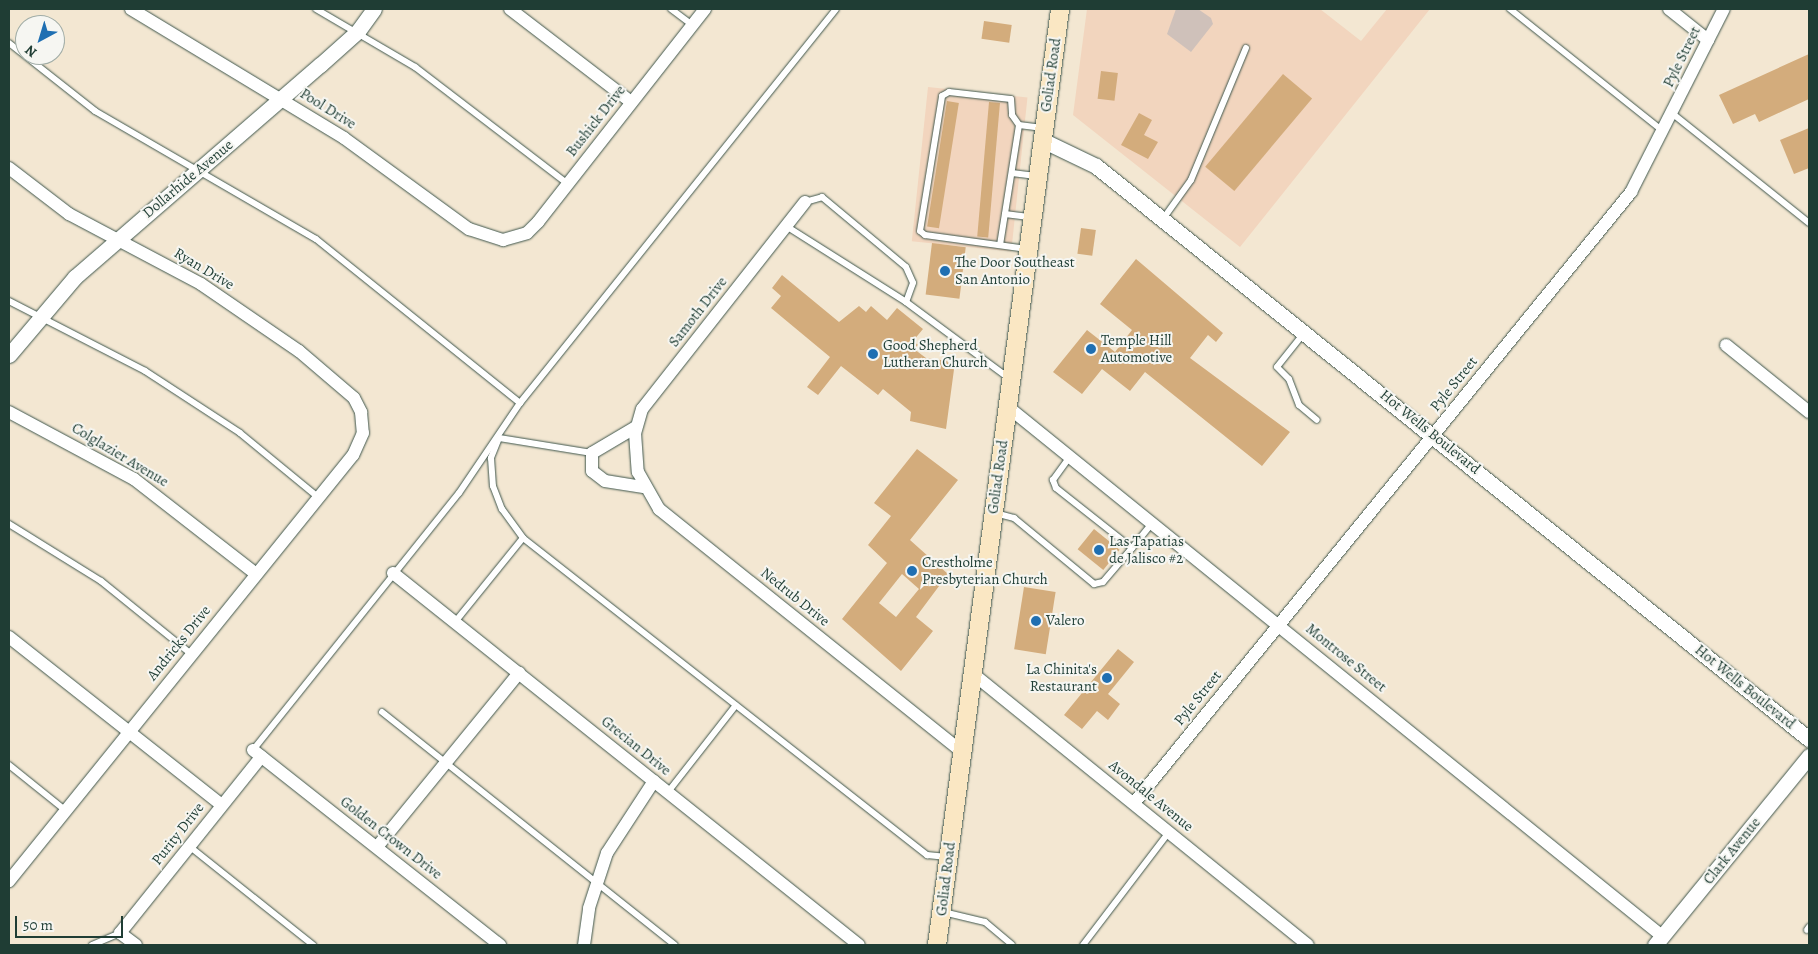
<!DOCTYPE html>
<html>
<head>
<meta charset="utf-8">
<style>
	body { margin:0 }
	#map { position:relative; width:1818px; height:954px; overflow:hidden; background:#f3e7d2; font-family:Alegreya,serif }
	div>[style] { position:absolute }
	.built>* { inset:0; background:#f2d5be; transform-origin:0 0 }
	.industrial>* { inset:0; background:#cfc1ba }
	.building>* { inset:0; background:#d3ac7c; transform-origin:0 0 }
	.roads { filter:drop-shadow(0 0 1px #3f564c) drop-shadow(0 0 1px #3f564c) }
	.service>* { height:6px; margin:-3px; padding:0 3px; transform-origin:3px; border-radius:3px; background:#fff }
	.minor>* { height:12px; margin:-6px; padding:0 6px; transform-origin:6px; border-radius:6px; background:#fff }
	.tertiary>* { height:15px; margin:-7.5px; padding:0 7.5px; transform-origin:7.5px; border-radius:7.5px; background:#fff }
	.secondary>* { height:18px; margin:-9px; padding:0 9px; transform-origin:9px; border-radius:9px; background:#fae7c3 }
	.dots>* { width:14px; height:14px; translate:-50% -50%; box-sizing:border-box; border:2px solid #f6f6f2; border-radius:50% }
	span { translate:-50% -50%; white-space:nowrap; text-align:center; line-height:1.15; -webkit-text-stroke:4px #f6f6f2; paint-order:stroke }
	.street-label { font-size:15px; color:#1f3d34 }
	.poi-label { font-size:15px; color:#1f3d34 }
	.left { translate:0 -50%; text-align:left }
	.right { translate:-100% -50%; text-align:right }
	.frame { position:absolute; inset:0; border:10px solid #1f3d34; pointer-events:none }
	.north { position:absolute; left:15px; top:15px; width:50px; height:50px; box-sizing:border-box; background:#f6f6f2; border:1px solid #a0aca6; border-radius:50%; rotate:219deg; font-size:14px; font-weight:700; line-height:20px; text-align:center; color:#1f3d34 }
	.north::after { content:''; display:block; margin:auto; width:18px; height:22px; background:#1f6fb2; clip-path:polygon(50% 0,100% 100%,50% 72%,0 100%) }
	.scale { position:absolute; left:15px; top:916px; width:108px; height:22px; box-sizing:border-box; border:2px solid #1f3d34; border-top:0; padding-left:6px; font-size:15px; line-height:18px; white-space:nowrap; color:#1f3d34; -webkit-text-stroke:4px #f6f6f2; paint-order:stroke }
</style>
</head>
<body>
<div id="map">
	<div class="built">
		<div style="clip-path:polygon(1087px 9px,1320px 9px,1361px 41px,1387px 9px,1430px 9px,1240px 247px,1073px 115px)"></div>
		<div style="left:928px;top:87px;width:100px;height:155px;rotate:6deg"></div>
	</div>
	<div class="industrial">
		<div style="clip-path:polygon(1176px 9px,1198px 9px,1211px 18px,1213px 24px,1191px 52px,1167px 34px)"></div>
	</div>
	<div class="building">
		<div style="left:984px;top:21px;width:28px;height:18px;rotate:8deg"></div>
		<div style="clip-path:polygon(1809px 54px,1809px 99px,1759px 122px,1755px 114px,1733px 124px,1719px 95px)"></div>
		<div style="left:1101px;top:71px;width:17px;height:28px;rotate:7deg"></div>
		<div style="left:1283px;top:74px;width:38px;height:121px;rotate:40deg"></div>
		<div style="left:947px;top:101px;width:12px;height:127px;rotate:9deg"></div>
		<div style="left:989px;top:102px;width:11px;height:135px;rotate:5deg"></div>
		<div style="clip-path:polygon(1139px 113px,1152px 120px,1144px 135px,1158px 142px,1148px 159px,1121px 145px)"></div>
		<div style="clip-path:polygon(1809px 128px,1809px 168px,1794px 174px,1780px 140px)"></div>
		<div style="left:1081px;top:228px;width:15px;height:26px;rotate:8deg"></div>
		<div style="left:932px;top:243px;width:34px;height:52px;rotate:7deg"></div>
		<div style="clip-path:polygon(1136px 259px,1223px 333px,1216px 342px,1208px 335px,1190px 358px,1290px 432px,1262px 466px,1145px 372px,1130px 391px,1102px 369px,1082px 394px,1053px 372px,1087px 330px,1115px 352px,1132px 330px,1100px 304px)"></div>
		<div style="clip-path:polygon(782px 275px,839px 322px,859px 306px,866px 312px,871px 306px,887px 320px,897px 308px,923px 329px,913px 341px,918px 345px,914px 349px,926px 358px,955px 362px,946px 429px,910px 421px,911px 412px,883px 389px,878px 395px,841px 366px,818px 395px,807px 387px,830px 357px,771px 308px,781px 296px,772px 288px)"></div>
		<div style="clip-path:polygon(evenodd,917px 449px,958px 480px,910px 540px,948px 574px,916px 617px,933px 631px,901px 671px,842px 619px,887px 563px,868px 545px,891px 516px,874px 503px,917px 449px,902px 574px,919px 589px,896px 617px,879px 603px,902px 574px)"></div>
		<div style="left:1094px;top:529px;width:33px;height:26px;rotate:39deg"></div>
		<div style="left:1024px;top:587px;width:32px;height:63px;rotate:9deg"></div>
		<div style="clip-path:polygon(1118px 649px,1134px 662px,1108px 694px,1120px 704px,1108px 720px,1097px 711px,1082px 729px,1064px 715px)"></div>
	</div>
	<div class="roads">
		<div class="service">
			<div style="left:316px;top:9px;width:115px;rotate:30.4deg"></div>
			<div style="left:415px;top:67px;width:193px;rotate:37.4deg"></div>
			<div style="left:671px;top:9px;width:26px;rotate:37deg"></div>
			<div style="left:1510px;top:9px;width:196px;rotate:38.6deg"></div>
			<div style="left:9px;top:43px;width:110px;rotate:38.3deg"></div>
			<div style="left:95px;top:111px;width:255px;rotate:30.1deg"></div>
			<div style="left:316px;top:239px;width:262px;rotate:38.8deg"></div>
			<div style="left:1673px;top:114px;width:174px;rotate:38.7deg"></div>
			<div style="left:1012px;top:173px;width:26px;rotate:7deg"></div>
			<div style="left:805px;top:202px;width:18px;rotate:-16deg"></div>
			<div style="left:822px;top:197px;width:109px;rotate:39.8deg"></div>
			<div style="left:906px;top:267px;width:17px;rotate:66deg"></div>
			<div style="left:913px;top:283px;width:20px;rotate:110deg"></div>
			<div style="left:1005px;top:214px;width:26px;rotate:7deg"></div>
			<div style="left:1163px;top:219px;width:48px;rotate:-54.3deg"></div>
			<div style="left:1191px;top:180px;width:143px;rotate:-67.4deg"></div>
			<div style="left:786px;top:226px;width:142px;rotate:32.3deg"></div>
			<div style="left:906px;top:302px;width:129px;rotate:36.5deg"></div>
			<div style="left:1000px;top:245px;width:121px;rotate:-81deg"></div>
			<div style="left:1027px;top:249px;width:103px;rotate:-172.2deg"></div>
			<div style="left:925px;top:235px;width:6px;rotate:-141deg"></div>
			<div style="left:920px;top:231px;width:137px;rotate:-80.7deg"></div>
			<div style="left:942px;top:96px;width:8px;rotate:-30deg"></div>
			<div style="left:949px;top:92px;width:62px;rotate:6.4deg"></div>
			<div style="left:1011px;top:99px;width:16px;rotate:86deg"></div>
			<div style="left:1012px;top:115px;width:12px;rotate:55deg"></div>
			<div style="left:1019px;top:125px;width:24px;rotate:7deg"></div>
			<div style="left:9px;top:301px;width:153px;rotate:27.2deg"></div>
			<div style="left:145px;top:371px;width:113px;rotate:33.1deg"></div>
			<div style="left:240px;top:433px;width:101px;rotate:39.4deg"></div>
			<div style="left:1304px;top:333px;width:43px;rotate:128.5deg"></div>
			<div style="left:1277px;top:367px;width:17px;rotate:45deg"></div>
			<div style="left:1289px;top:379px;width:28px;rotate:69deg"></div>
			<div style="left:1299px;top:405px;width:23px;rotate:40deg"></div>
			<div style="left:592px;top:453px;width:94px;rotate:-170.8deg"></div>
			<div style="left:499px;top:438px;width:22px;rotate:112deg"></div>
			<div style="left:491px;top:458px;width:28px;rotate:86deg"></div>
			<div style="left:493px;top:486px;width:25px;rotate:69deg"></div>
			<div style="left:502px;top:509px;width:36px;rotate:54deg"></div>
			<div style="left:523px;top:538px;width:514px;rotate:38.12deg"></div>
			<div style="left:927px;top:855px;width:20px;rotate:6deg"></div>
			<div style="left:995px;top:513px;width:20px;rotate:15deg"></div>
			<div style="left:1014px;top:518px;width:104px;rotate:39.5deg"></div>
			<div style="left:1094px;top:584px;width:9px;rotate:-13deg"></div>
			<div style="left:1103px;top:582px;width:45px;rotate:-49.5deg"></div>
			<div style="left:1132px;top:548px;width:97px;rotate:-141.7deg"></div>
			<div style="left:1056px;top:488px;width:9px;rotate:-111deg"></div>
			<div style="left:1053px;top:480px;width:29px;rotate:-54deg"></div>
			<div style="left:9px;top:524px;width:108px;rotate:31.8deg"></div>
			<div style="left:101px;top:581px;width:116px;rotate:39deg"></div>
			<div style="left:1132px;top:548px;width:32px;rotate:-51deg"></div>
			<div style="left:455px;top:622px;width:108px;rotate:-51deg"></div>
			<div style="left:382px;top:712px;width:374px;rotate:38.5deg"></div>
			<div style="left:253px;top:750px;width:329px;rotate:-51.3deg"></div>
			<div style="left:459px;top:493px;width:109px;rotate:-55.9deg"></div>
			<div style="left:520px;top:403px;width:505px;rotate:-51.27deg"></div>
			<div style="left:9px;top:765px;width:72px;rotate:38.8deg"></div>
			<div style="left:668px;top:792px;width:110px;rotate:-52deg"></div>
			<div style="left:189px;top:846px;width:159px;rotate:38.6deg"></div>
			<div style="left:943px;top:912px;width:43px;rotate:13.4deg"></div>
			<div style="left:985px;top:922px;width:35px;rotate:40deg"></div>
			<div style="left:1807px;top:930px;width:4px;rotate:-56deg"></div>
			<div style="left:92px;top:945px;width:30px;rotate:-23deg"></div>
			<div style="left:1083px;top:945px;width:142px;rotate:-52.7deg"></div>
		</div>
		<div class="minor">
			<div style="left:131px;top:9px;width:249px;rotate:31.2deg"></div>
			<div style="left:344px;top:138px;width:155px;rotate:36.1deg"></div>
			<div style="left:469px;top:229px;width:36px;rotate:18deg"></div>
			<div style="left:503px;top:240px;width:25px;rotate:-16deg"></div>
			<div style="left:527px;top:233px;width:16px;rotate:-45deg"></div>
			<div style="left:538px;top:222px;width:271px;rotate:-51.9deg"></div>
			<div style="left:510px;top:9px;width:153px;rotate:37.5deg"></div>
			<div style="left:1669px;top:9px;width:50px;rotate:38.5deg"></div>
			<div style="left:9px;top:168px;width:76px;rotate:37.5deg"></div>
			<div style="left:69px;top:214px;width:149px;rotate:27.9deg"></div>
			<div style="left:201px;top:284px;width:119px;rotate:34.4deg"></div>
			<div style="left:299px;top:351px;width:72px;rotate:40.5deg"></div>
			<div style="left:354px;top:398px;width:16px;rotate:63deg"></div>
			<div style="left:361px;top:412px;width:21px;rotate:85deg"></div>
			<div style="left:363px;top:433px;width:24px;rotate:114deg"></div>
			<div style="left:353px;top:455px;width:548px;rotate:128.92deg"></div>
			<div style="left:805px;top:202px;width:263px;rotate:128.2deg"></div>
			<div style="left:642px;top:409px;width:25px;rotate:106deg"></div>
			<div style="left:635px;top:433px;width:39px;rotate:86deg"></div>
			<div style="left:638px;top:472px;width:43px;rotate:60.4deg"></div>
			<div style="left:659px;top:509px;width:388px;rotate:38.7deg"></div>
			<div style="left:1726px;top:345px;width:107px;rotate:38.9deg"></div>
			<div style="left:1008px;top:407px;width:841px;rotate:38.97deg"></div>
			<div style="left:9px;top:412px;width:142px;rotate:28.2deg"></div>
			<div style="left:134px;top:479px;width:155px;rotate:37.9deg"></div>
			<div style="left:636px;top:427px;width:51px;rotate:149.4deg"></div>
			<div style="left:592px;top:453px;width:18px;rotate:90deg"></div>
			<div style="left:592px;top:471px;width:16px;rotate:38deg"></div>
			<div style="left:605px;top:481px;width:39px;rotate:9deg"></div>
			<div style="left:393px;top:573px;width:596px;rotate:38.6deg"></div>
			<div style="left:9px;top:637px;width:271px;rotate:38.3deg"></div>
			<div style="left:972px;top:673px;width:432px;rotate:39deg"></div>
			<div style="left:253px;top:750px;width:315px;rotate:38.3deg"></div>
			<div style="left:1134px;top:803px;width:788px;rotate:-50.87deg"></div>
			<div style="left:1631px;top:192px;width:205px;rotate:-63.1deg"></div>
			<div style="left:377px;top:847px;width:225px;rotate:-50.8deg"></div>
			<div style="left:136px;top:945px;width:20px;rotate:-143deg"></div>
			<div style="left:120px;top:933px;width:226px;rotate:-51.3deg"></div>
			<div style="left:584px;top:945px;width:37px;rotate:-82deg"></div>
			<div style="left:589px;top:908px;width:58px;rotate:-71.9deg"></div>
			<div style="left:607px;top:853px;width:86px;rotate:-56.9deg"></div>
		</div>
		<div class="tertiary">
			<div style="left:1042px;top:140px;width:60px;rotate:25.7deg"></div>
			<div style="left:1096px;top:166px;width:915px;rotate:38.79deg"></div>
			<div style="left:9px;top:355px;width:102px;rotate:-49.8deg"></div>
			<div style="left:75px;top:277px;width:324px;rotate:-40.9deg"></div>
			<div style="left:320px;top:65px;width:51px;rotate:-41.8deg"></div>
			<div style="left:358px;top:31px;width:27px;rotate:-54deg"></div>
			<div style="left:1655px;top:945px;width:244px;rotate:-50.8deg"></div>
		</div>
		<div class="secondary">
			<div style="left:937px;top:945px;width:944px;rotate:-82.51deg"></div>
		</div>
	</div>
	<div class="dots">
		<div style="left:945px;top:271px;background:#1f6fb2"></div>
		<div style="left:1091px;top:349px;background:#1f6fb2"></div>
		<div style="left:873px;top:354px;background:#1f6fb2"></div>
		<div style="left:1099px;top:550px;background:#1f6fb2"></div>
		<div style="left:912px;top:571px;background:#1f6fb2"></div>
		<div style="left:1036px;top:621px;background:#1f6fb2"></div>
		<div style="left:1107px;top:678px;background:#1f6fb2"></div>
	</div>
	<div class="street-label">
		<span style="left:1682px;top:57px;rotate:-64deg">Pyle Street</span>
		<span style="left:1051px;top:75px;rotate:-82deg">Goliad Road</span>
		<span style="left:328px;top:109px;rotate:32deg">Pool Drive</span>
		<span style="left:596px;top:121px;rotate:-52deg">Bushick Drive</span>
		<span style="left:188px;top:179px;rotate:-40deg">Dollarhide Avenue</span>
		<span style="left:204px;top:269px;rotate:31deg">Ryan Drive</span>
		<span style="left:698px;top:312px;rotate:-52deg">Samoth Drive</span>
		<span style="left:1454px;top:384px;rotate:-51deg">Pyle Street</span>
		<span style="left:1430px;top:432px;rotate:39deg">Hot Wells Boulevard</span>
		<span style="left:120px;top:455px;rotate:31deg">Colglazier Avenue</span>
		<span style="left:998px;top:477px;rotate:-82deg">Goliad Road</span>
		<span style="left:795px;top:597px;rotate:39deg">Nedrub Drive</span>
		<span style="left:179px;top:643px;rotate:-51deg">Andricks Drive</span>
		<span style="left:1346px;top:658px;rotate:39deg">Montrose Street</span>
		<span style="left:1745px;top:687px;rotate:39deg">Hot Wells Boulevard</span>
		<span style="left:1198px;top:698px;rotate:-51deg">Pyle Street</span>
		<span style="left:636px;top:746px;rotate:39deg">Grecian Drive</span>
		<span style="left:1151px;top:796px;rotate:39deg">Avondale Avenue</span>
		<span style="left:178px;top:834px;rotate:-52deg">Purity Drive</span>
		<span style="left:391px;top:838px;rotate:38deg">Golden Crown Drive</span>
		<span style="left:1732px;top:851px;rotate:-51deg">Clark Avenue</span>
		<span style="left:946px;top:879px;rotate:-83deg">Goliad Road</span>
	</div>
	<div class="poi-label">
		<span class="left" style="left:955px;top:271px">The Door Southeast<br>San Antonio</span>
		<span class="left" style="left:1101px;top:349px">Temple Hill<br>Automotive</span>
		<span class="left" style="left:883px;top:354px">Good Shepherd<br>Lutheran Church</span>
		<span class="left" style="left:1109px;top:550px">Las Tapatias<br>de Jalisco #2</span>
		<span class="left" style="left:922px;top:571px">Crestholme<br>Presbyterian Church</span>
		<span class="left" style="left:1046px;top:621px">Valero</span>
		<span class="right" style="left:1097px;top:678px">La Chinita's<br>Restaurant</span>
	</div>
	<div class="frame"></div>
	<div class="north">N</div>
	<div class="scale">50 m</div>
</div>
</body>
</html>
